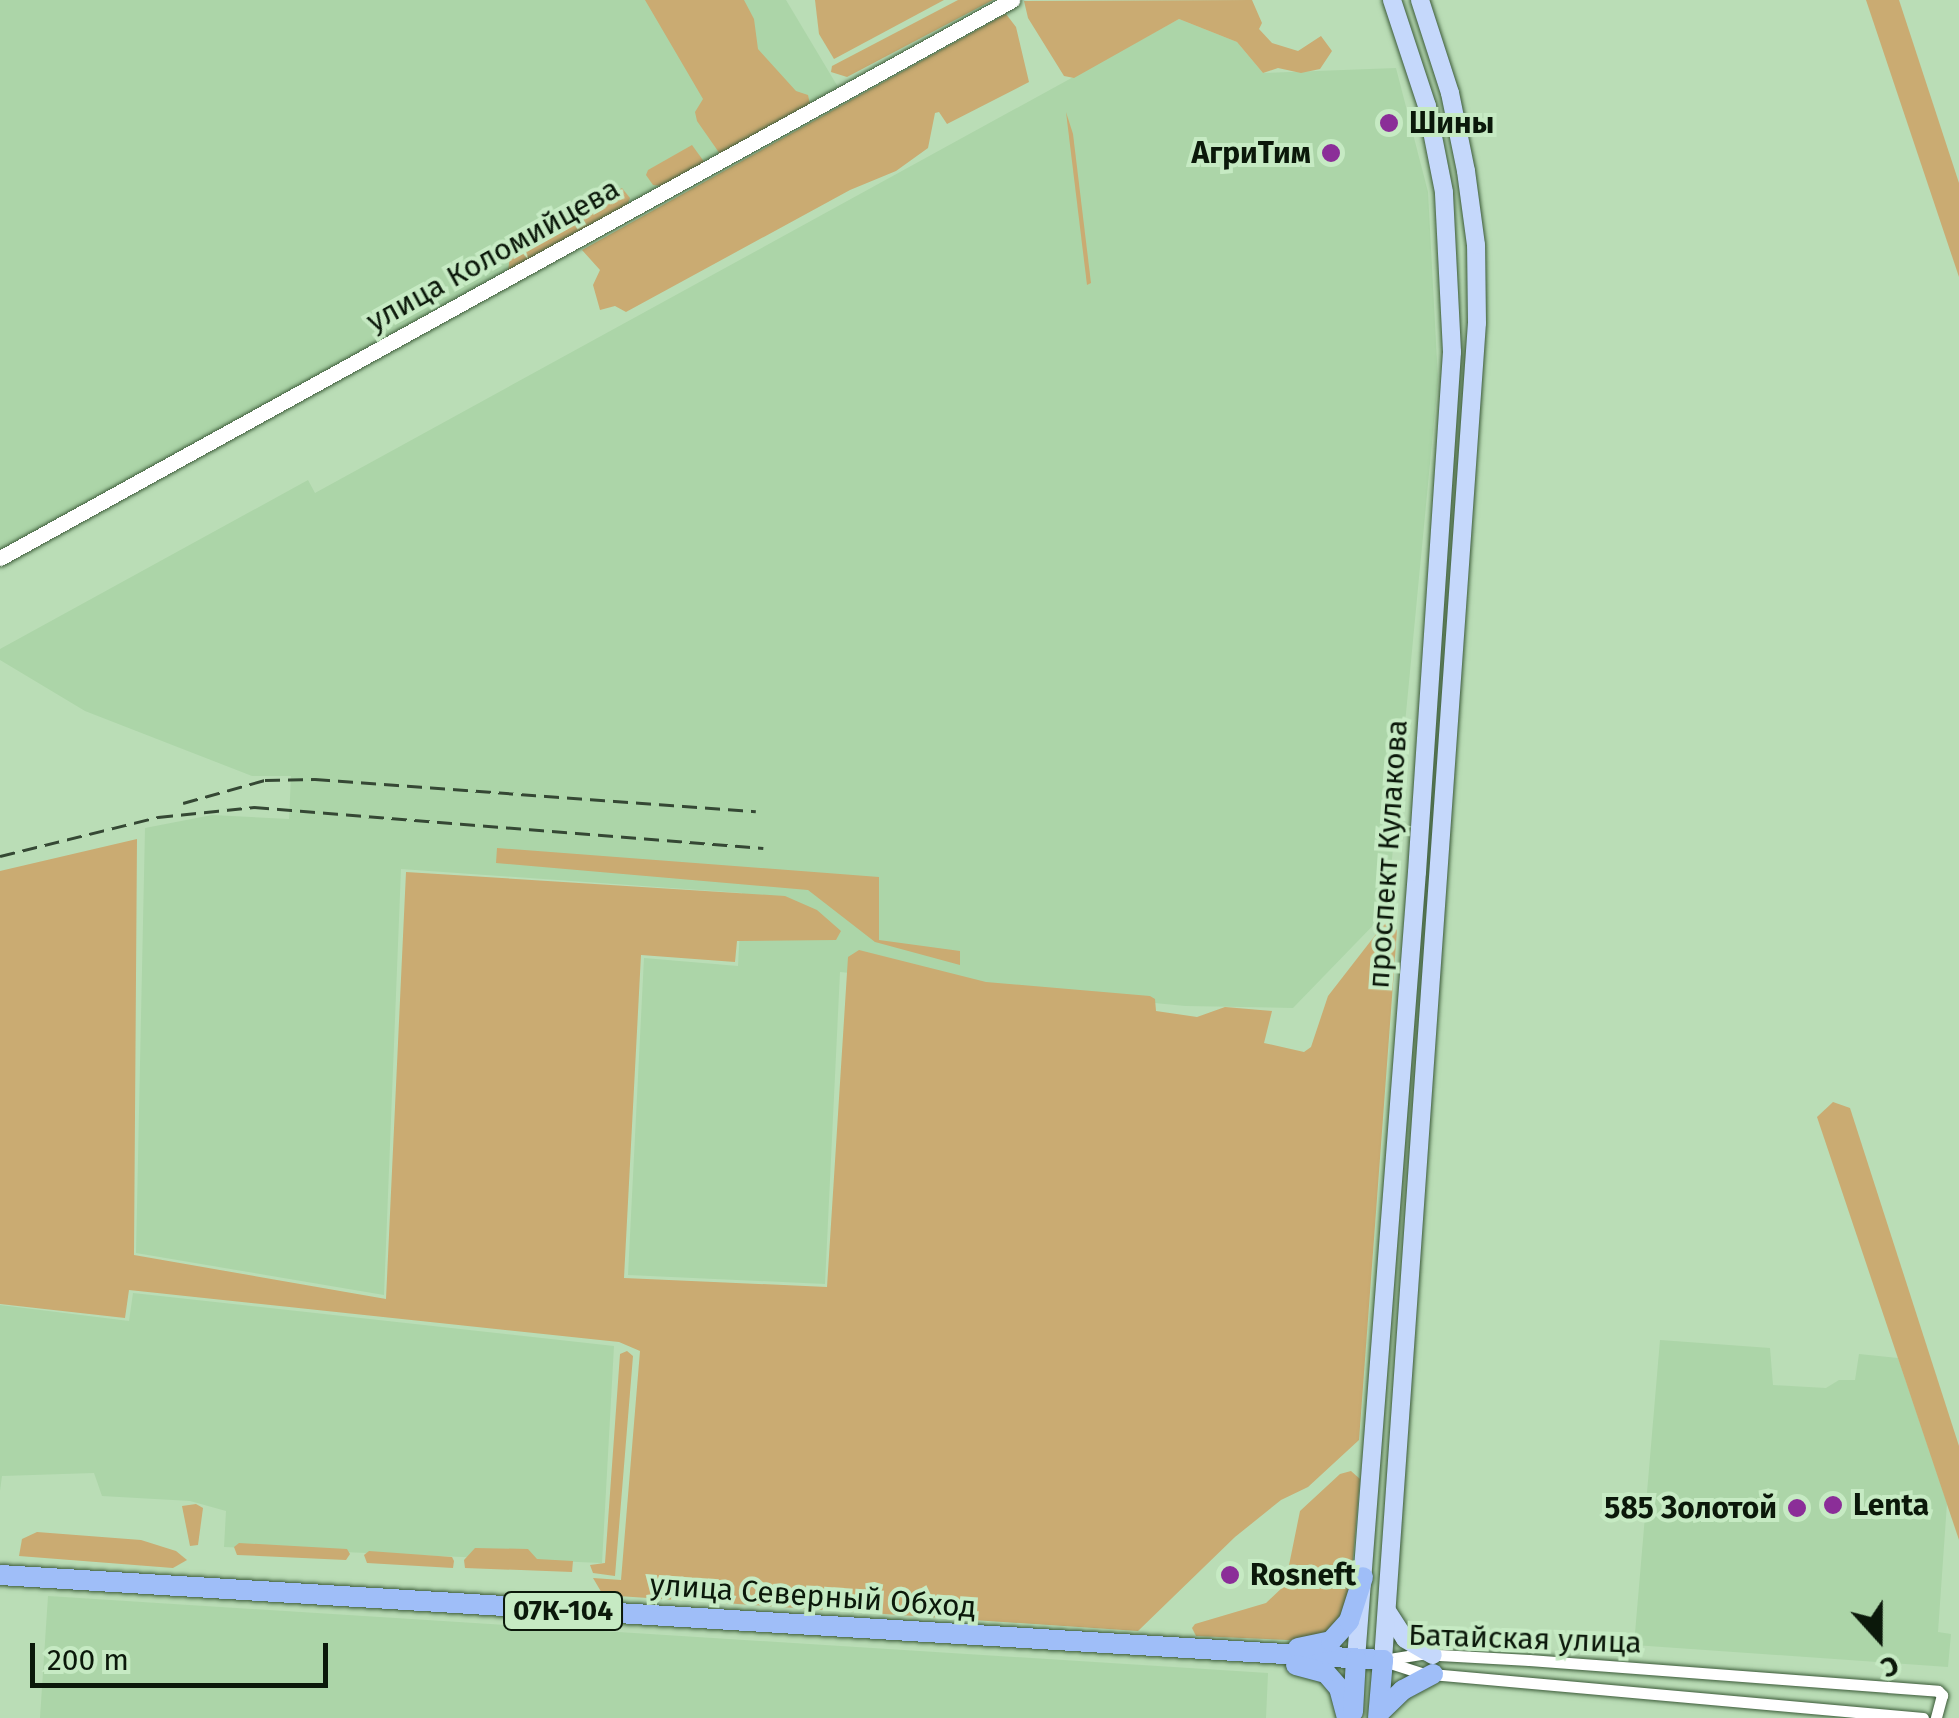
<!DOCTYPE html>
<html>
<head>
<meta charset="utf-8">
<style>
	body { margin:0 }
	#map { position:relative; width:1959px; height:1718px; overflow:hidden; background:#baddb6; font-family:"Fira Sans",sans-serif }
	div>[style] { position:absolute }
	.built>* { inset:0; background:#acd5a8 }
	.green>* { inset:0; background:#caab72 }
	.roads { filter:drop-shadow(0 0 2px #3b5a38) drop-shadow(0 0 2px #3b5a38) }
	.street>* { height:11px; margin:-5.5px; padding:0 5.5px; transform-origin:5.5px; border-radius:5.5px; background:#fff }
	.secondary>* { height:15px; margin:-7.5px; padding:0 7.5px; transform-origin:7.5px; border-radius:7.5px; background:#fff }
	.primary>* { height:18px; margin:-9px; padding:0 9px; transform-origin:9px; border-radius:9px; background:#c5d8fb }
	.highway>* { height:20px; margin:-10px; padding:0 10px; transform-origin:10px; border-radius:10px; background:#9fbef8 }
	.rail>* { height:2.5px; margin-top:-1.25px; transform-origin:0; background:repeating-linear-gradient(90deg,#354834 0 15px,transparent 0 23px) }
	.dots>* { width:28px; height:28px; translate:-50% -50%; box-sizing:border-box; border:5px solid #c6eac3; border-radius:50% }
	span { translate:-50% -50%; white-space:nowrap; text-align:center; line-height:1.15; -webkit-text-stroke:8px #c6eac3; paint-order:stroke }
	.shield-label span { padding:2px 8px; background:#c6eac3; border:2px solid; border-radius:8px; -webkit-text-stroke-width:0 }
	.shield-label { font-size:28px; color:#0b180a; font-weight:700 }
	.poi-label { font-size:30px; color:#0b180a; font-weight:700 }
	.left { translate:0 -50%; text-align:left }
	.right { translate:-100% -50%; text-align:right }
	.street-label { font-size:30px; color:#0b180a }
	.north { position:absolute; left:1829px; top:1588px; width:100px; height:100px; -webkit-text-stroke:8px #c6eac3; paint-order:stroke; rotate:159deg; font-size:28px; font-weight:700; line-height:40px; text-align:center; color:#0b180a }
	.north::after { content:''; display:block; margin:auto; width:35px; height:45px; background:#0b180a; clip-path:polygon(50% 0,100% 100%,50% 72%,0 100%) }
	.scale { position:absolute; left:30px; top:1643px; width:298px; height:45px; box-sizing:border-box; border:5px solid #0b180a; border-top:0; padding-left:12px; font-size:30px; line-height:35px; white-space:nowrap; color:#0b180a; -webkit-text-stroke:8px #c6eac3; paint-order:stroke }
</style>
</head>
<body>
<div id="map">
	<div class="built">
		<div style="clip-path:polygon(0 0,786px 0,838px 87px,0 551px)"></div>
		<div style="clip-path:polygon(1179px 19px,1237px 42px,1263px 73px,1396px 68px,1428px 192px,1438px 380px,1387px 911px,1293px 1008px,1185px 1006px,840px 972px,825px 1284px,628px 1275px,644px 958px,738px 966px,742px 893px,401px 869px,384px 1295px,136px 1253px,145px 828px,212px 815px,289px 819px,291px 776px,252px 776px,85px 711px,0 660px,0 649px,308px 480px,315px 493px)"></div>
		<div style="clip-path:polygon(133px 1293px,614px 1346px,602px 1563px,224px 1547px,226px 1511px,190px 1501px,102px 1496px,94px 1473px,2px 1476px,0 1491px,0 1305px,129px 1321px)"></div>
		<div style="clip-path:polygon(1660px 1340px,1770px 1348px,1773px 1385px,1826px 1388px,1839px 1380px,1855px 1380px,1859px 1354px,1898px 1358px,1947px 1503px,1938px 1632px,1951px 1634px,1948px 1667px,1634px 1645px)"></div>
		<div style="clip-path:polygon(48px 1596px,1268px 1673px,1266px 1718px,40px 1718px)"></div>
	</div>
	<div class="green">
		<div style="clip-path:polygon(645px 0,744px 0,754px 19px,758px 49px,796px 91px,808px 95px,810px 104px,720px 154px,697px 121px,695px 112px,703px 99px)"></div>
		<div style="clip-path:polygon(815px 0,944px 0,834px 59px,819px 34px)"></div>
		<div style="clip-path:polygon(958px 0,993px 0,847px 77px,831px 72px,832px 66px)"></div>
		<div style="clip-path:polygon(1252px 0,1262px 23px,1259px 29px,1272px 43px,1298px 51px,1321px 36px,1332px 51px,1320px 69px,1301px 73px,1278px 68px,1263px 73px,1237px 42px,1179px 19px,1074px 78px,1064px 76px,1028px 18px,1024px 1px)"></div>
		<div style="clip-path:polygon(1866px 0,1899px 0,1959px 183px,1959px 277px)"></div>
		<div style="clip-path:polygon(1006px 14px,1016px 27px,1029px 82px,947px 124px,939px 112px,935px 113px,928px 148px,896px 171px,850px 190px,626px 312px,615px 306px,600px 310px,593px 285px,600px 270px,582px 250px)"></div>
		<div style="clip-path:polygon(1066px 112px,1073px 134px,1091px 283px,1087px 285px)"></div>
		<div style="clip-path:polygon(692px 145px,705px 163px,661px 186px,653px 185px,646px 175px,648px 170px)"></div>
		<div style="clip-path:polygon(622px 188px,630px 198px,627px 206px,508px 271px,510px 256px)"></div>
		<div style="clip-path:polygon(137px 839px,134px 1255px,386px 1299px,406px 872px,785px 896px,817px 910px,841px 931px,836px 940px,737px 941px,735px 962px,641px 955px,624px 1278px,827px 1287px,848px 957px,859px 950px,986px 982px,1150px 996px,1155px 999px,1156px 1011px,1197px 1017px,1225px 1007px,1272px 1011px,1264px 1043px,1304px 1052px,1311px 1047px,1328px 996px,1387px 920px,1397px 930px,1359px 1440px,1308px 1487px,1281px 1500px,1235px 1537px,1138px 1631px,603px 1595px,593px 1578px,621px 1580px,640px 1351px,619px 1342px,129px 1290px,125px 1318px,0 1304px,0 871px)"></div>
		<div style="clip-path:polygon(497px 848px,879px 877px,879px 940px,960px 951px,960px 965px,875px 942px,808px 890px,496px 863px)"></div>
		<div style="clip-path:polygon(1833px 1102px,1850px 1108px,1959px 1446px,1959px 1540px,1817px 1117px)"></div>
		<div style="clip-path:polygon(627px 1351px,633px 1356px,615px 1576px,593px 1573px,590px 1565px,605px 1563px,620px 1354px)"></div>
		<div style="clip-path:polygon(1351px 1471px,1360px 1479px,1350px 1593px,1335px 1626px,1311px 1641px,1196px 1636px,1192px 1628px,1195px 1624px,1266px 1603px,1285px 1585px,1300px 1511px,1340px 1474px)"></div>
		<div style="clip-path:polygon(196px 1504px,203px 1508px,198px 1545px,190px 1546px,182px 1506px)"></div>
		<div style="clip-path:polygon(37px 1532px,141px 1540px,176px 1551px,187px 1560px,173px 1568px,19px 1556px,22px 1539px)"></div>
		<div style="clip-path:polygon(239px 1543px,347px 1549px,350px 1554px,346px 1560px,237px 1555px,234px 1547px)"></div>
		<div style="clip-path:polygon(475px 1548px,528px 1549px,537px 1559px,573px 1561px,572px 1572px,465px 1568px,464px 1560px)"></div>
		<div style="clip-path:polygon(369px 1551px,452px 1557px,454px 1561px,453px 1568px,367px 1563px,364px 1555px)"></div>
	</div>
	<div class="roads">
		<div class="street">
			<div style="left:1383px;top:1660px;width:38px;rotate:-9deg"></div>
			<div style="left:1421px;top:1654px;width:108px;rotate:3.2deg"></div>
			<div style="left:1529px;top:1660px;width:410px;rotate:4.3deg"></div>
			<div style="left:1938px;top:1691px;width:6px;rotate:45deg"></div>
			<div style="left:1942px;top:1695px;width:24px;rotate:105deg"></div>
			<div style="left:1387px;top:1662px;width:35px;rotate:18deg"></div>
			<div style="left:1420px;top:1673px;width:505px;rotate:5.11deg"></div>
		</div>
		<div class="secondary">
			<div style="left:0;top:558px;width:1156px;rotate:-28.87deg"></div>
		</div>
		<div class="primary">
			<div style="left:1387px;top:1611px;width:33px;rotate:57deg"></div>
			<div style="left:1405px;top:1639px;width:32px;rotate:30deg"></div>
			<div style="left:1356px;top:1659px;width:789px;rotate:-85.57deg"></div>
			<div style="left:1417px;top:872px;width:521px;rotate:-86.15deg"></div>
			<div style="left:1452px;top:352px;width:160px;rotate:-92.9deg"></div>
			<div style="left:1444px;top:192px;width:88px;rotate:-101.2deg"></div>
			<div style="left:1427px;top:106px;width:112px;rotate:-108.3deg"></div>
			<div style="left:1383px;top:1660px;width:1340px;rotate:-85.98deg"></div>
			<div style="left:1477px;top:323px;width:78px;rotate:-90.7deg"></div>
			<div style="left:1476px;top:245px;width:75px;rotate:-97.7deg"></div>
			<div style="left:1466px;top:171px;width:80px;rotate:-101.6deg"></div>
			<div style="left:1450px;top:93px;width:98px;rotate:-107.9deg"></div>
		</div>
		<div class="highway">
			<div style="left:0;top:1575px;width:1386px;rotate:3.52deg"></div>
			<div style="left:1383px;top:1660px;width:58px;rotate:94.9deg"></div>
			<div style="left:1298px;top:1648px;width:34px;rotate:-12deg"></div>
			<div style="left:1331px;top:1641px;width:27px;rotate:-48deg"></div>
			<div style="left:1349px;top:1621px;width:46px;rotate:-72.3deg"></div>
			<div style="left:1296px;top:1665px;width:31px;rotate:15deg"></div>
			<div style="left:1326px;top:1673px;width:20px;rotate:49deg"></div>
			<div style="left:1339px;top:1688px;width:31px;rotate:75deg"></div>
			<div style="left:1353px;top:1712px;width:53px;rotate:-86.8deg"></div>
			<div style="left:1379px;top:1713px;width:33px;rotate:-44deg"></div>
			<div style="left:1403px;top:1690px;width:34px;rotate:-28deg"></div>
		</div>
	</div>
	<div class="rail">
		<div style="left:183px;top:803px;width:85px;rotate:-15.7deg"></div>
		<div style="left:265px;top:780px;width:50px;rotate:-1.1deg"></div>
		<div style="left:315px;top:779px;width:442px;rotate:4.2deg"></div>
		<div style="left:0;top:856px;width:163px;rotate:-13.9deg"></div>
		<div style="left:158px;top:817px;width:97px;rotate:-5.9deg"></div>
		<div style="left:254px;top:807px;width:511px;rotate:4.61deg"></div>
	</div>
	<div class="dots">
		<div style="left:1389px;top:123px;background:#8b2e98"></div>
		<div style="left:1331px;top:153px;background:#8b2e98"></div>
		<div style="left:1833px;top:1505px;background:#8b2e98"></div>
		<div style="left:1797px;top:1508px;background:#8b2e98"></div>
		<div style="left:1230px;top:1575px;background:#8b2e98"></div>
	</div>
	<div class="shield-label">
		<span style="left:563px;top:1611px">07К-104</span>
	</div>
	<div class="poi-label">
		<span class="left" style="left:1409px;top:123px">Шины</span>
		<span class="right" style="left:1311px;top:153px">АгриТим</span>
		<span class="left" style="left:1853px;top:1505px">Lenta</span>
		<span class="right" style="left:1777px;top:1508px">585 Золотой</span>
		<span class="left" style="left:1250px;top:1575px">Rosneft</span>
	</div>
	<div class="street-label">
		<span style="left:493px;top:255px;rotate:-29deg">улица Коломийцева</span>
		<span style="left:1388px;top:854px;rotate:-86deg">проспект Кулакова</span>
		<span style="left:813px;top:1596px;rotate:4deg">улица Северный Обход</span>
		<span style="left:1525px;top:1639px;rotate:2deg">Батайская улица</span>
	</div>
	<div class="north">С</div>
	<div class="scale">200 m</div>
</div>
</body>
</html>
